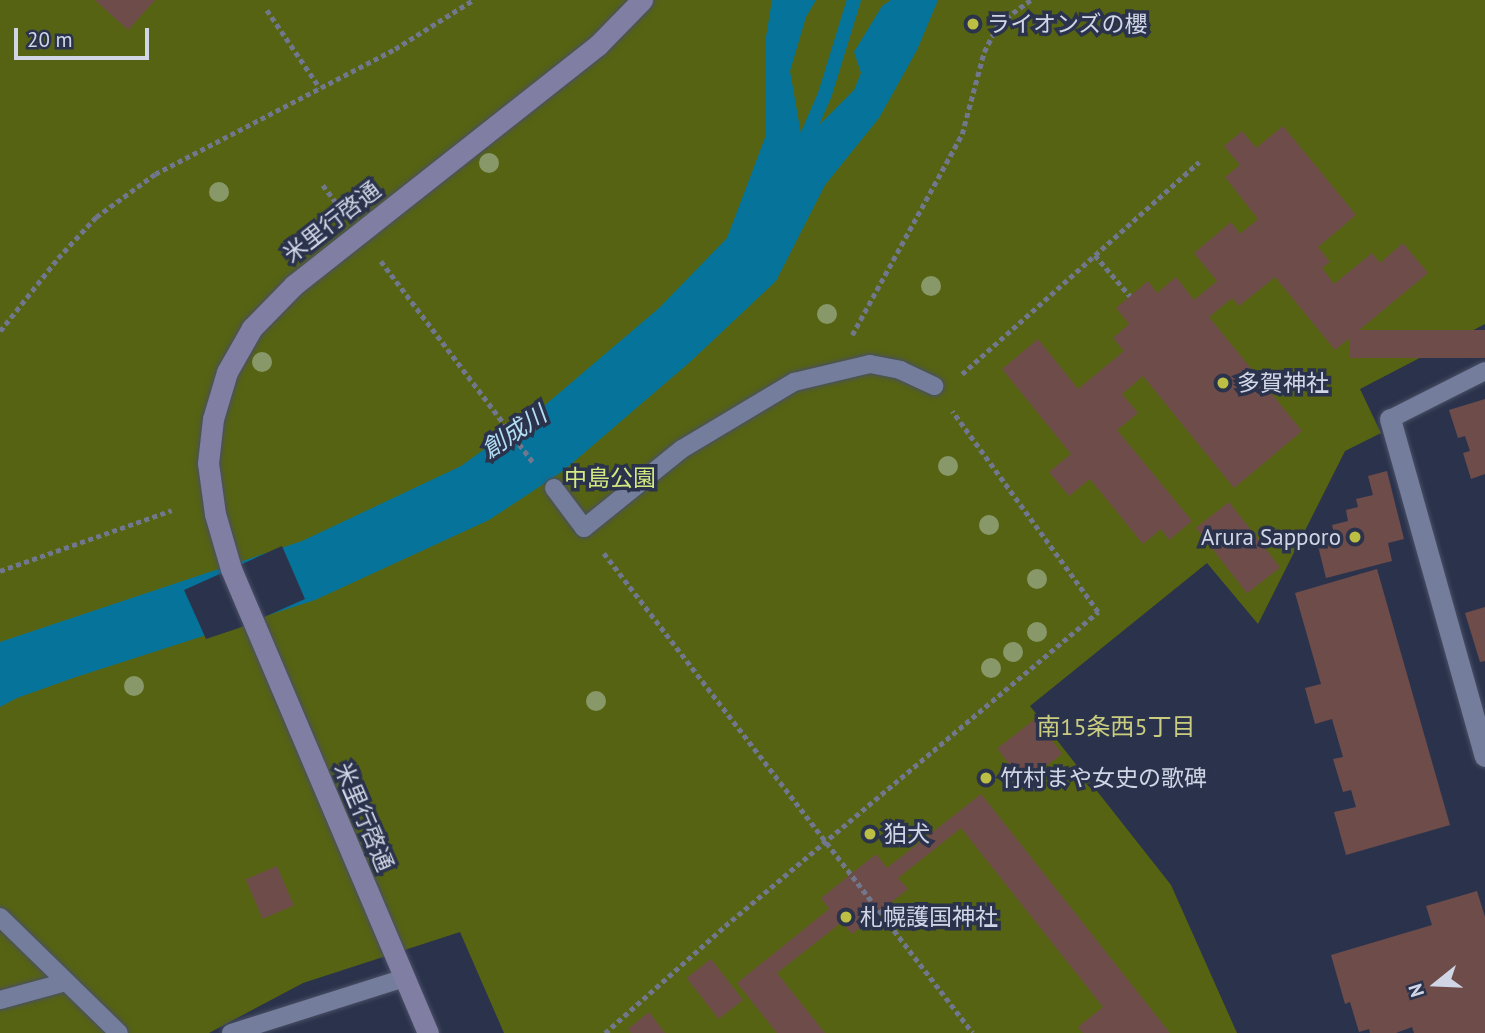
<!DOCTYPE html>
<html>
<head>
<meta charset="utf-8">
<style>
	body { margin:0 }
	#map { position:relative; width:1485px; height:1033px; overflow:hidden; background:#2b334c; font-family:"PT Sans","Noto Sans JP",sans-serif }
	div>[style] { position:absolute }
	.green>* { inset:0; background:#566313 }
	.water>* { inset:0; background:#06749a }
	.pier>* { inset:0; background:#2b334c }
	.stream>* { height:14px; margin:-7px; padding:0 7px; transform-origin:7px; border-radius:7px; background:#06749a }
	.building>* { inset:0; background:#6e4c4a; transform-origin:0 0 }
	.path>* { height:4.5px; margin-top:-2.25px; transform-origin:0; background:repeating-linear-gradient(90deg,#71778d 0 5px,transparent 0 8.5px) }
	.roads { filter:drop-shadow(0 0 2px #494f65) drop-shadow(0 0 2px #494f65) }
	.lane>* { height:18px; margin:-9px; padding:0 9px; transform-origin:9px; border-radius:9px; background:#747e9c }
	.street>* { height:21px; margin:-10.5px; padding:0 10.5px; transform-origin:10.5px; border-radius:10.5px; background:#747e9c }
	.secondary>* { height:21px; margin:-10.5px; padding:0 10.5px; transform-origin:10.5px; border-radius:10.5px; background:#817ea4 }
	.trees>* { width:20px; height:20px; margin:-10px; border-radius:50%; background:#889869 }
	.dots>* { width:19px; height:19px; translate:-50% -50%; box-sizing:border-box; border:4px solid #2b334c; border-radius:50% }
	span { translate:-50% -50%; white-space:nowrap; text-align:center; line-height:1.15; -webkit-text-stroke:7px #2b334c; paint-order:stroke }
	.poi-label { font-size:23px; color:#d1d6e7 }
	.left { translate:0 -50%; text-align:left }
	.right { translate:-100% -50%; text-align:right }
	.street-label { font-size:23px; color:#d1d6e7 }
	.park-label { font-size:23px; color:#d4ea80 }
	.water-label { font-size:24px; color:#b4def4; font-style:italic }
	.neighbourhood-label { font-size:24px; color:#cacd80 }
	.north { position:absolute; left:1401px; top:949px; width:70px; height:70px; -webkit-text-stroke:5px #2b334c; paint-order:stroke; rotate:252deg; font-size:19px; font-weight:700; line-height:28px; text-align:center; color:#d1d6e7 }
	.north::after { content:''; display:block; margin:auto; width:24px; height:32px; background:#d1d6e7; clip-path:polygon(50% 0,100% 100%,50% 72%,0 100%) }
	.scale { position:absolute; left:14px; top:28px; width:135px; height:32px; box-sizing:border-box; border:4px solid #d1d6e7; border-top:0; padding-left:9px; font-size:21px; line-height:24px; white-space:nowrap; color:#d1d6e7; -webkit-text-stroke:5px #2b334c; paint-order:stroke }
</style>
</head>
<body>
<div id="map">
	<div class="green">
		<div style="clip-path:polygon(0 0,1485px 0,1485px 324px,1360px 389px,1381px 433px,1345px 451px,1258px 624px,1207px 563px,1030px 706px,1171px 885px,1237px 1033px,504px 1033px,460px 932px,303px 983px,209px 1033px,0 1033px)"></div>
	</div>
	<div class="water">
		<div style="clip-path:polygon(772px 0,816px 0,806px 17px,790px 71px,801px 134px,818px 126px,854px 90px,861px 73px,854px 52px,882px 6px,891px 0,938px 0,917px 50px,879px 118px,825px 185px,776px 281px,690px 362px,563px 471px,489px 520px,315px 600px,73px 678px,17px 698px,0 707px,0 642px,302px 541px,461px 466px,545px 405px,659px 308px,727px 238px,766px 135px,765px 43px)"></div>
	</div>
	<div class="pier">
		<div style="clip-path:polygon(282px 546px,305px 599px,239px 628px,206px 639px,184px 590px)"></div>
	</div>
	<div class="stream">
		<div style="left:802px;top:147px;width:58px;rotate:-66.5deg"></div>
		<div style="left:825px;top:94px;width:98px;rotate:-72.9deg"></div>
	</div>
	<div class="building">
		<div style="clip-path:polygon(95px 0,155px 0,128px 30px)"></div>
		<div style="clip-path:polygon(1283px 126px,1356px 215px,1318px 247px,1330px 262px,1322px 268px,1334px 284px,1372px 253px,1380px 263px,1403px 243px,1428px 273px,1335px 350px,1275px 277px,1239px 306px,1232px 298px,1209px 317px,1302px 431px,1234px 488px,1143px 376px,1122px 394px,1138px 413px,1117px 430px,1192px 521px,1169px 540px,1161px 529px,1143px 544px,1090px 479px,1069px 496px,1049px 472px,1071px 454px,1002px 369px,1038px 339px,1078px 389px,1124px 351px,1113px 338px,1129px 324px,1116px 308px,1148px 281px,1157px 293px,1176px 277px,1194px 300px,1217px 281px,1194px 253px,1231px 222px,1240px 234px,1258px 219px,1225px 177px,1240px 165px,1224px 146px,1242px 131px,1256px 148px)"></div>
		<div style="left:1485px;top:330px;width:28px;height:136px;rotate:90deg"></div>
		<div style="clip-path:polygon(1485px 399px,1485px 474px,1471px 479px,1463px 453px,1470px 451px,1465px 436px,1458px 438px,1449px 410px)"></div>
		<div style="clip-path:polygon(1387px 471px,1404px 539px,1388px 543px,1392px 561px,1326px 578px,1317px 542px,1335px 537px,1332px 525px,1348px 521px,1346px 510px,1358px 507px,1356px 499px,1373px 495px,1368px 476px)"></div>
		<div style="left:1229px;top:502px;width:83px;height:42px;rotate:52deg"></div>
		<div style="clip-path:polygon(1377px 569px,1450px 825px,1346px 855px,1334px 812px,1356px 807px,1351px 790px,1343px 792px,1333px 759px,1343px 757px,1332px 719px,1315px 724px,1305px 688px,1321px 684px,1295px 593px)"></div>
		<div style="clip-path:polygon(1485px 607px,1485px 661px,1480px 662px,1465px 613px)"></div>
		<div style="left:1035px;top:719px;width:44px;height:48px;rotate:52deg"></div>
		<div style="clip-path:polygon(981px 794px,1170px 1033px,1083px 1033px,1078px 1027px,1103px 1007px,961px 828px,898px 878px,908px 889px,852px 934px,842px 922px,777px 973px,825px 1033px,777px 1033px,737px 983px,829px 909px,821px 898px,876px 854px,887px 868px)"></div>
		<div style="left:277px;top:866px;width:43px;height:34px;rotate:67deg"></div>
		<div style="clip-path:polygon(1477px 891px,1485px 917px,1485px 1033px,1414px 1033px,1412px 1027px,1396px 1033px,1370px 1033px,1369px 1029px,1359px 1032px,1350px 1002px,1345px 1004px,1331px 955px,1432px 925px,1426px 906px)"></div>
		<div style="left:711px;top:959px;width:52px;height:31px;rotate:52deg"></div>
		<div style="clip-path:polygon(649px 1012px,665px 1033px,631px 1033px,628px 1029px)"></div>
	</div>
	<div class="path">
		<div style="left:267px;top:10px;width:94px;rotate:55.8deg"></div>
		<div style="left:323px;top:185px;width:26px;rotate:53deg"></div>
		<div style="left:1095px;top:255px;width:54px;rotate:49.5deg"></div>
		<div style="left:381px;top:261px;width:253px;rotate:52.9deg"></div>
		<div style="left:0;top:331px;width:93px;rotate:-51.5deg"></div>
		<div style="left:58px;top:258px;width:56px;rotate:-47.2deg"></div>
		<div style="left:96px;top:217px;width:73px;rotate:-36.1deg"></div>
		<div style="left:155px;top:174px;width:271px;rotate:-27.5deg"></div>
		<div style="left:395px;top:49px;width:92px;rotate:-32.1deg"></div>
		<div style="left:852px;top:335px;width:229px;rotate:-61.3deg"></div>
		<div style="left:962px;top:134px;width:85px;rotate:-75deg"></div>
		<div style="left:984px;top:52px;width:33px;rotate:-63deg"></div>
		<div style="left:999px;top:23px;width:39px;rotate:-36deg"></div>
		<div style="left:962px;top:374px;width:318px;rotate:-41.8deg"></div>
		<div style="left:604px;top:553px;width:605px;rotate:52.45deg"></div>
		<div style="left:0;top:571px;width:182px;rotate:-19.5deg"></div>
		<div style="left:605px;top:1033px;width:161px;rotate:-41.7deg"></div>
		<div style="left:725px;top:926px;width:488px;rotate:-40.1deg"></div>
		<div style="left:1098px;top:612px;width:248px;rotate:-126deg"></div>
	</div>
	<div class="roads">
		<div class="lane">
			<div style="left:1390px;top:419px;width:106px;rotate:-26.8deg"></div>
			<div style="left:554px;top:488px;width:50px;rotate:53.1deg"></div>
			<div style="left:584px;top:528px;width:126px;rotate:-38.9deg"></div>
			<div style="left:682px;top:449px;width:131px;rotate:-30.9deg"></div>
			<div style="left:794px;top:382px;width:78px;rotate:-13.3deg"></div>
			<div style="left:870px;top:364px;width:31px;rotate:11deg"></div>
			<div style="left:900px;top:370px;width:38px;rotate:25deg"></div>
			<div style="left:0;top:917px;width:166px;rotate:44.3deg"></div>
			<div style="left:0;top:1000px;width:68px;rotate:-15.3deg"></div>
			<div style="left:231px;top:1033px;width:182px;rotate:-17.6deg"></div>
		</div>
		<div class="street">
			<div style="left:1390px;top:419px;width:350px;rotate:74.3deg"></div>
		</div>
		<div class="secondary">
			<div style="left:428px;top:1033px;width:504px;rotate:-113deg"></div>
			<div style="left:231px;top:569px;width:57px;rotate:-106.2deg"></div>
			<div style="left:215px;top:514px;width:51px;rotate:-97.8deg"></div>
			<div style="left:208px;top:463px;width:44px;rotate:-83.5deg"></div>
			<div style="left:213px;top:419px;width:49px;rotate:-73.4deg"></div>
			<div style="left:227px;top:372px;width:51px;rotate:-60.4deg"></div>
			<div style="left:252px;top:328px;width:60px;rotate:-45.7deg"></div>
			<div style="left:294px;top:285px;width:387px;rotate:-38.3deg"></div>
			<div style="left:598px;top:45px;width:63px;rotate:-45.6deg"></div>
		</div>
	</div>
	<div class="trees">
		<div style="left:489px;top:163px"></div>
		<div style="left:219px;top:192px"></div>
		<div style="left:931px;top:286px"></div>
		<div style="left:827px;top:314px"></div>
		<div style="left:262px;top:362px"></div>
		<div style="left:948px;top:466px"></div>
		<div style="left:989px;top:525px"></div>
		<div style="left:1037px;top:579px"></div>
		<div style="left:1037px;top:632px"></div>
		<div style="left:1013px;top:652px"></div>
		<div style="left:991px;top:668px"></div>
		<div style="left:134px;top:686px"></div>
		<div style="left:596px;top:701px"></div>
	</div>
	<div class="dots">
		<div style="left:973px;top:24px;background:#bcbf43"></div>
		<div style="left:1223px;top:383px;background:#bcbf43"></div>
		<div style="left:1355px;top:537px;background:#bcbf43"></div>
		<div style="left:986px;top:778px;background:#bcbf43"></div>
		<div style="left:870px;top:834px;background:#bcbf43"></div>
		<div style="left:846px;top:917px;background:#bcbf43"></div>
	</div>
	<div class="poi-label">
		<span class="left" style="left:987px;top:24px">ライオンズの櫻</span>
		<span class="left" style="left:1237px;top:383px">多賀神社</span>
		<span class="right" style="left:1341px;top:537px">Arura Sapporo</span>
		<span class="left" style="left:1000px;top:778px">竹村まや女史の歌碑</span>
		<span class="left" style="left:884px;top:834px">狛犬</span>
		<span class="left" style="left:860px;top:917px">札幌護国神社</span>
	</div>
	<div class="street-label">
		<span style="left:332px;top:222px;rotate:-38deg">米里行啓通</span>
		<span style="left:364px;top:817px;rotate:67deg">米里行啓通</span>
	</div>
	<div class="park-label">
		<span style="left:610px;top:478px">中島公園</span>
	</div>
	<div class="water-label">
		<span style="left:514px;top:432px;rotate:-34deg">創成川</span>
	</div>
	<div class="neighbourhood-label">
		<span style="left:1116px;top:727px">南15条西5丁目</span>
	</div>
	<div class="north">N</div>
	<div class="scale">20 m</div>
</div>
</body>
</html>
